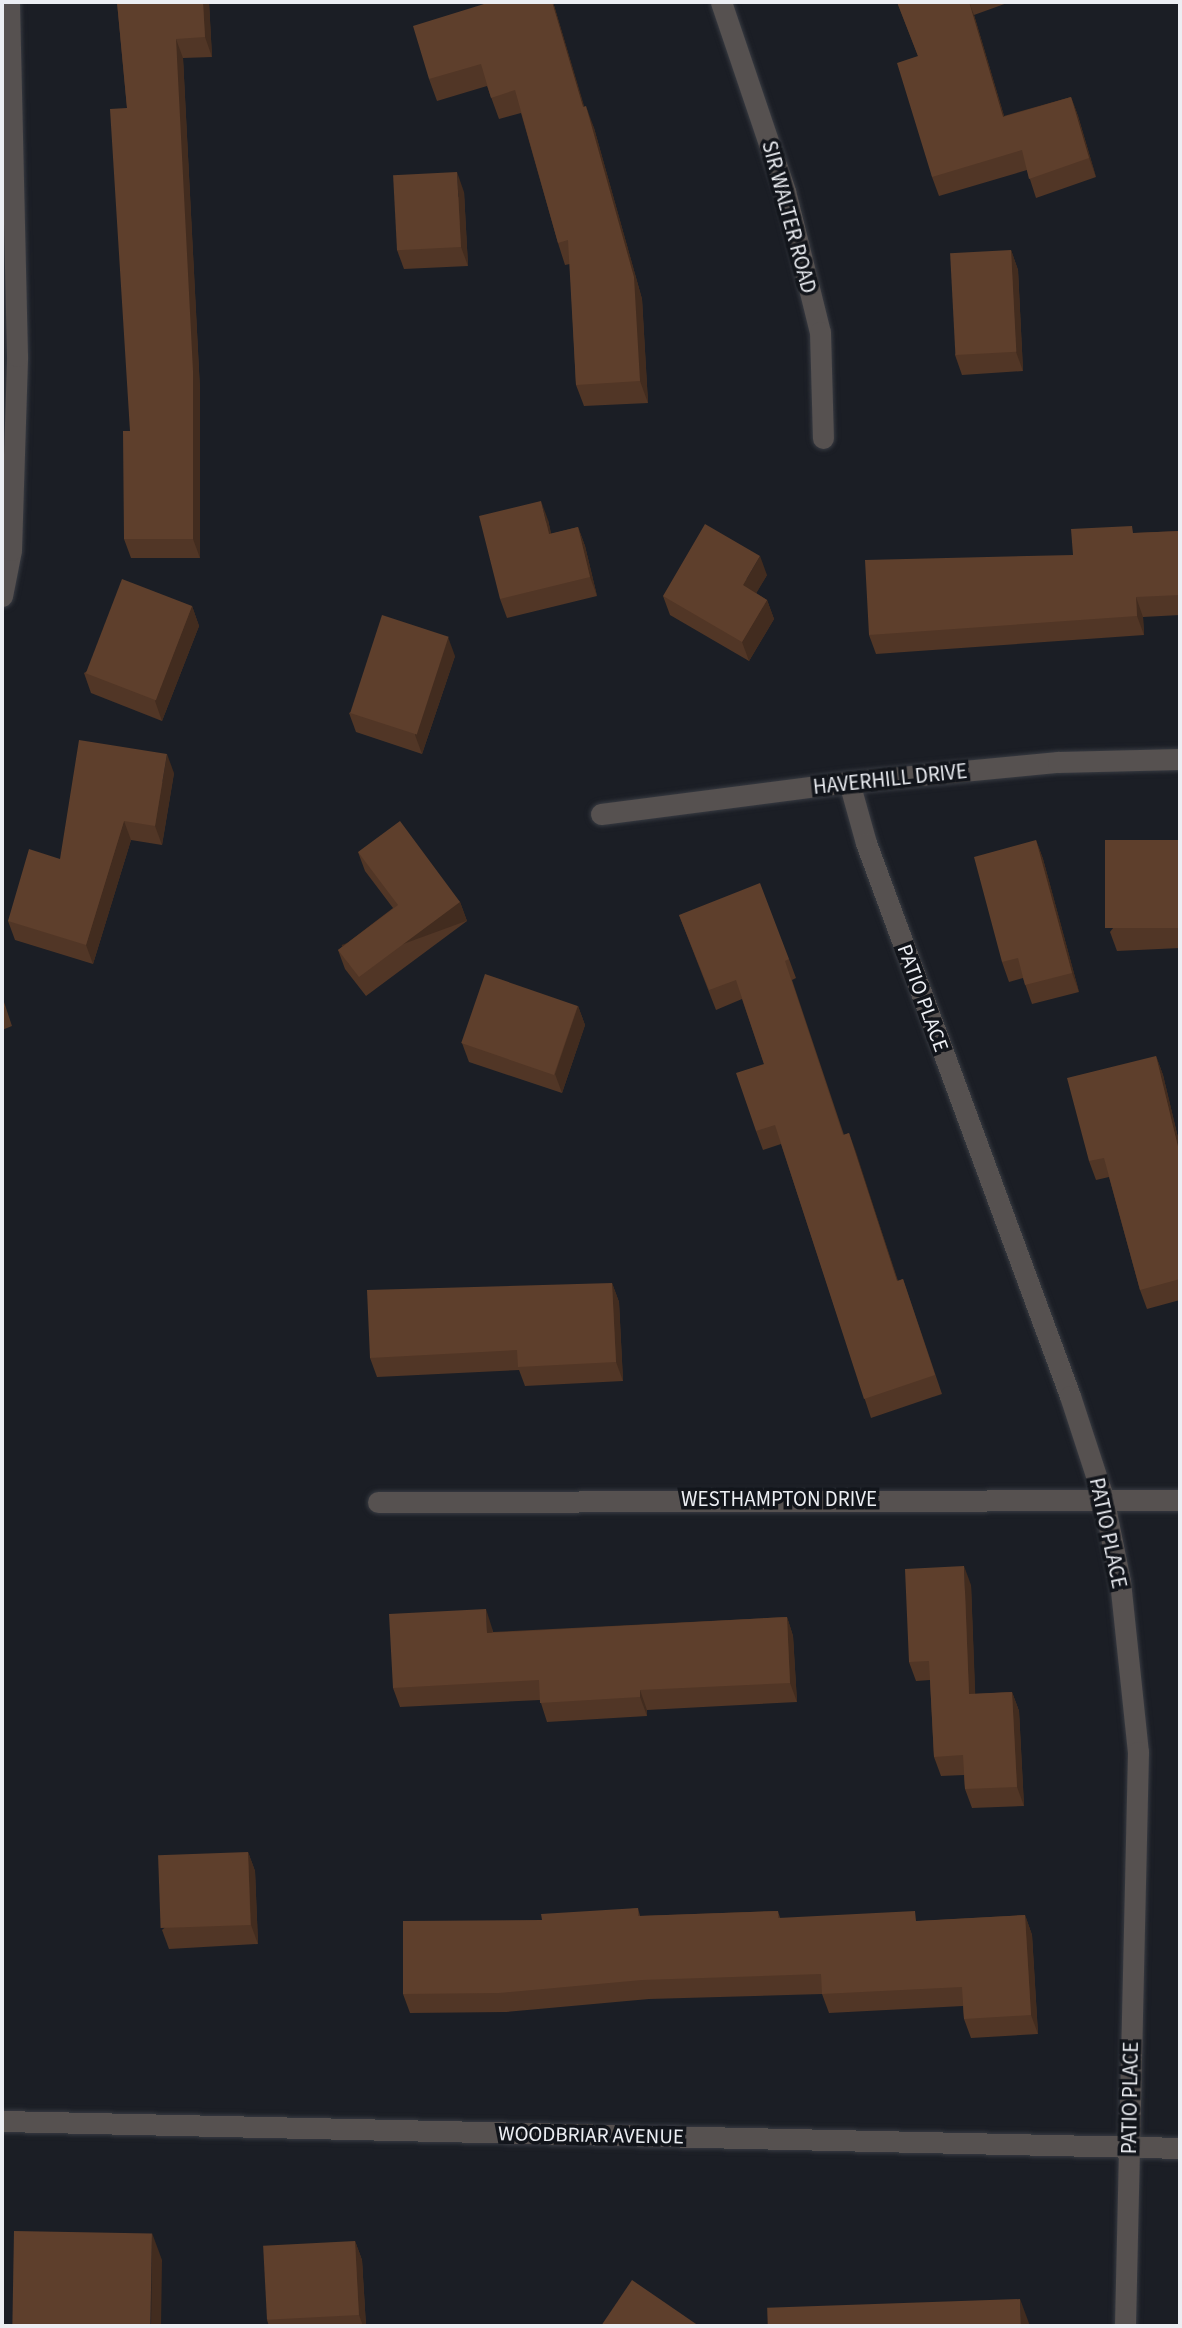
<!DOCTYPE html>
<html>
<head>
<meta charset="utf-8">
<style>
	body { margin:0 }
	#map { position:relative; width:1182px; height:2328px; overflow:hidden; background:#1b1e25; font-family:"Source Sans 3",sans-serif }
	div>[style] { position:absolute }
	.roads { filter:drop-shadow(0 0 2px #383b42) drop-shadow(0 0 2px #383b42) }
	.minor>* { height:21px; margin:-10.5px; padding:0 10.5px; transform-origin:10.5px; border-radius:10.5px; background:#565150 }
	.wall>* { inset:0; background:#513626 }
	.shaded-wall>* { inset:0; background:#422c1f; transform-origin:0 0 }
	.building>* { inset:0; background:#5e3f2c; transform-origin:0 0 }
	span { translate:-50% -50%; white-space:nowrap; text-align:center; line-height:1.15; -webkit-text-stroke:7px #12151b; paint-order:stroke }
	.street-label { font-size:21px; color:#eceef3 }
	.frame { position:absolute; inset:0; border:4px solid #eceef3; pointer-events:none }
</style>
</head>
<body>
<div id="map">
	<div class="roads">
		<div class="minor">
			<div style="left:721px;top:2px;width:200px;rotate:71.3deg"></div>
			<div style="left:785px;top:191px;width:145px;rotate:76.1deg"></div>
			<div style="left:820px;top:332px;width:106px;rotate:88.4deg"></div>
			<div style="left:2px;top:596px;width:47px;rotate:-78.9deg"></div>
			<div style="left:11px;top:550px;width:194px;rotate:-88.2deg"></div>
			<div style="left:17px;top:356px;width:354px;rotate:-91.3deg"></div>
			<div style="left:849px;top:782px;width:63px;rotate:74.4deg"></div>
			<div style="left:866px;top:843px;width:589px;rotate:69.75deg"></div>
			<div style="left:1070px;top:1396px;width:106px;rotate:71.9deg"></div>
			<div style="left:1103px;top:1497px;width:86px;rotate:78.6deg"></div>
			<div style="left:1120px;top:1581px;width:172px;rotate:84deg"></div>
			<div style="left:1138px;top:1752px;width:574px;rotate:91.3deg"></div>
			<div style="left:601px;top:814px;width:250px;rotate:-7.4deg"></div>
			<div style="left:849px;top:782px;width:210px;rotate:-5.5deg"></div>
			<div style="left:1058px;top:762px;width:122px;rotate:-1.4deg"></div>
			<div style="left:378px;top:1502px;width:802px;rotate:-0.14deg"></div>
			<div style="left:2px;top:2121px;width:1178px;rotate:1.31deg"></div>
		</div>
	</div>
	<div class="wall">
		<div style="clip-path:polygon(117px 2px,209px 2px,212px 57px,183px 58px,200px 390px,200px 558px,131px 558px,124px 539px,130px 431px,127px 108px)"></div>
		<div style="clip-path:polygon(484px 2px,553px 2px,584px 107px,594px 128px,642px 299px,648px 403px,584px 406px,576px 385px,570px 264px,565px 265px,558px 243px,521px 113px,499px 119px,487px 86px,437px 101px,429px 79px,484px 4px)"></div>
		<div style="clip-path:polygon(897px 2px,1010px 2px,974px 15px,1004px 116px,1071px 97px,1078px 116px,1096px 177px,1036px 198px,1027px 170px,939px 196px,932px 177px,918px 56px)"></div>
		<div style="clip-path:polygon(464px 192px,468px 266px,404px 269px,397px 250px)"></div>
		<div style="clip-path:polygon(1011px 250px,1018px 270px,1023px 371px,962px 375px,955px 355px)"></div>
		<div style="clip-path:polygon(548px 520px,551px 534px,578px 527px,585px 546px,597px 596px,507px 618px,500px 599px)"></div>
		<div style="clip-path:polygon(1180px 531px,1180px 615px,1143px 617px,1144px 635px,876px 654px,869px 635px,1073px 555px,1135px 533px)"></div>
		<div style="clip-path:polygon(767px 575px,756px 593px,767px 600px,774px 619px,749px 661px,670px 615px,663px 596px)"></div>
		<div style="clip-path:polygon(192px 606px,199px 626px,162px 721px,91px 693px,84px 673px)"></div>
		<div style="clip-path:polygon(455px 656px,422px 754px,356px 732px,349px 713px)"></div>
		<div style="clip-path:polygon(174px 773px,162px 845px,131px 840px,93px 964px,15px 940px,8px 921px,60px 859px)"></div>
		<div style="clip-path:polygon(1036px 840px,1043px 859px,1079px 992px,1032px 1004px,1023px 978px,1009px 982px,1002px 962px)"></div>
		<div style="clip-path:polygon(1180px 840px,1180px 948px,1117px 951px,1110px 932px)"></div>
		<div style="clip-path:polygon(358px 852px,460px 902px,467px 921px,366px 996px,345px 969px,338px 950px,393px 908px,365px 871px)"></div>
		<div style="clip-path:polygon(679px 915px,789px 959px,796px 978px,792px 980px,844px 1135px,849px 1133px,898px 1281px,903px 1279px,942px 1394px,871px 1418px,781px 1144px,763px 1150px,756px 1131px,764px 1064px,742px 999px,716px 1010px)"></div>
		<div style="clip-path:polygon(2px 996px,12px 1026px,2px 1030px)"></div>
		<div style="clip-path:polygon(578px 1006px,585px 1025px,562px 1093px,469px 1062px,462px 1043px)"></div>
		<div style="clip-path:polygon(1156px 1056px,1163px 1075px,1180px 1146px,1180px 1300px,1147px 1309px,1140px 1290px,1109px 1177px,1096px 1180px,1089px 1161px)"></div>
		<div style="clip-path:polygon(612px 1283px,619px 1302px,623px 1381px,525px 1386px,519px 1370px,377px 1377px,370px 1358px)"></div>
		<div style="clip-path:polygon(971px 1585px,975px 1694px,1012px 1692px,1019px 1711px,1024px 1806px,972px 1808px,965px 1789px,964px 1775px,941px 1776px,934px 1757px,930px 1680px,916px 1681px,909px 1662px)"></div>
		<div style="clip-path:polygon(787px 1617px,793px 1636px,797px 1702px,647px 1710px,647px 1716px,547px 1722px,540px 1700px,400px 1707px,393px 1688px,492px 1628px,493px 1632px)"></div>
		<div style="clip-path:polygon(248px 1852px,255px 1871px,258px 1944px,169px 1949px,162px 1930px)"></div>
		<div style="clip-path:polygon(638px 1908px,640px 1916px,778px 1911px,780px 1918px,919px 1921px,1025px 1915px,1032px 1935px,1038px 2034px,971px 2038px,964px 2019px,963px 2006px,829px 2013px,822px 1994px,649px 1999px,506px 2012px,410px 2013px,403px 1994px,542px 1920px)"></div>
		<div style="clip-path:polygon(355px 2241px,362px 2260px,366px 2326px,269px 2326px,267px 2320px)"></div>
	</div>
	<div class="shaded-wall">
		<div style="clip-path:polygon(203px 2px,209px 2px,212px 57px,205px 37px)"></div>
		<div style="clip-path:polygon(552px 2px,553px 2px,591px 129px,583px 107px)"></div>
		<div style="clip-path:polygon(969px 2px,974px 15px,1010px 136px,1003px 117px)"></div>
		<div style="clip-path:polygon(176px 39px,183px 58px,200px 390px,200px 558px,193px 539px)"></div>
		<div style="clip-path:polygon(1071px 97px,1078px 116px,1096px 177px,1089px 158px)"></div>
		<div style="clip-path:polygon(586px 106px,594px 128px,642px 299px,648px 403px,640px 381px)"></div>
		<div style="clip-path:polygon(457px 172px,464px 192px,468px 266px,461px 247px)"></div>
		<div style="clip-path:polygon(1011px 250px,1018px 270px,1023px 371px,1016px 352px)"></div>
		<div style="clip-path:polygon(541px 501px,548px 520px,556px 554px,549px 534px)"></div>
		<div style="clip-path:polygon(578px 527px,585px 546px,597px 596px,590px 577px)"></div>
		<div style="clip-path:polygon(760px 556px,767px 575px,750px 604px,743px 585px)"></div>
		<div style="clip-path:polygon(1136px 597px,1143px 617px,1144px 635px,1137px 616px)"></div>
		<div style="clip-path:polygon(767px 600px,774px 619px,749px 661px,742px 642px)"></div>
		<div style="clip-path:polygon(192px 606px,199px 626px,162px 721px,155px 701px)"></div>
		<div style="clip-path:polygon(448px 637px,455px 656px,422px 754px,415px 735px)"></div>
		<div style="clip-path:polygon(167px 754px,174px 773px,162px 845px,155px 826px)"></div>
		<div style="clip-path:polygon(124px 821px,131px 840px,93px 964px,86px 945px)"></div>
		<div style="clip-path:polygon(1036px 840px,1043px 859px,1079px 992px,1072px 973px)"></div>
		<div style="left:460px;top:902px;width:20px;height:126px;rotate:70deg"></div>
		<div style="clip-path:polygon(578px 1006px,585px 1025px,562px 1093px,555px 1074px)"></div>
		<div style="clip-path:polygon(1156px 1056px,1163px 1075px,1180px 1146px,1180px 1155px)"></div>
		<div style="clip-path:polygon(849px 1133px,856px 1152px,904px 1301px,897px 1281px)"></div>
		<div style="clip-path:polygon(612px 1283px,619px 1302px,623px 1381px,616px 1362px)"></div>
		<div style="clip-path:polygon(964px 1566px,971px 1585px,976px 1713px,969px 1694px)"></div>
		<div style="clip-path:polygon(486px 1609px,492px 1628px,494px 1652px,487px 1633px)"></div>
		<div style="clip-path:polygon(787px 1617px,793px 1636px,797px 1702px,790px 1683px)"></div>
		<div style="clip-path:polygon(640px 1690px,647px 1710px,647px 1716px,640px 1697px)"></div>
		<div style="clip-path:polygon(1012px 1692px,1019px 1711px,1024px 1806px,1017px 1787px)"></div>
		<div style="clip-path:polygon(248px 1852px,255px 1871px,258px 1944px,251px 1925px)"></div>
		<div style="clip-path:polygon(1025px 1915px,1032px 1935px,1038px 2034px,1031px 2015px)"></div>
		<div style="clip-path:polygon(152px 2233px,162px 2260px,161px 2326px,151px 2326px)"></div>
		<div style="clip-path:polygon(355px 2241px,362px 2260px,366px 2326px,363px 2326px,359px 2315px)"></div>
		<div style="clip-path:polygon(1020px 2299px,1030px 2326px,1021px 2326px)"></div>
	</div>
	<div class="building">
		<div style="clip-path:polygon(117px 2px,203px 2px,205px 37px,176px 39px,193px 371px,193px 539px,124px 539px,123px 431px,130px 431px,110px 109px,127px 108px)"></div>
		<div style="clip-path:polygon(484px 2px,552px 2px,583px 107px,586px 106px,634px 277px,640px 381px,576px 385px,568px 240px,558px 243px,515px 90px,491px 98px,481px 64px,429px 79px,413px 26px,484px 4px)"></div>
		<div style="clip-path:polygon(897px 2px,969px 2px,1003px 117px,1071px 97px,1089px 158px,1029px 179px,1022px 150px,932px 177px,897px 63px,918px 56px)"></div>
		<div style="left:457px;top:172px;width:75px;height:64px;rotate:87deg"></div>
		<div style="left:1011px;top:250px;width:102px;height:61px;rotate:87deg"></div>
		<div style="clip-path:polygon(541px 501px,549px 534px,578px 527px,590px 577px,500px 599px,479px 516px)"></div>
		<div style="clip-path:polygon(705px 524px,760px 556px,743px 585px,767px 600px,742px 642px,663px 596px)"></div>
		<div style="clip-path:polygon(1132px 526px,1133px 533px,1180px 531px,1180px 595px,1136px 597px,1137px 616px,869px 635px,865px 560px,1073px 555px,1071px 529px)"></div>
		<div style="left:122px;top:579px;width:75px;height:101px;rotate:21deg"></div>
		<div style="left:382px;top:615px;width:70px;height:103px;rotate:18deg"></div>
		<div style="clip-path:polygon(79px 740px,167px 754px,155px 826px,124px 821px,86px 945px,8px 921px,29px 849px,60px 859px)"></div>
		<div style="clip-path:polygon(400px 821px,460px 902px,359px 977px,338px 950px,398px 905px,358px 852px)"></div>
		<div style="clip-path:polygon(1036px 840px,1072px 973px,1025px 985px,1018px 958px,1002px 962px,974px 857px)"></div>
		<div style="left:1180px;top:840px;width:88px;height:75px;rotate:90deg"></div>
		<div style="clip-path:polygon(760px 883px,789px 959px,785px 961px,843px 1135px,849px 1133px,897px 1281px,903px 1279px,935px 1375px,864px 1399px,775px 1125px,756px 1131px,736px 1073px,764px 1064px,736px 980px,709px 990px,679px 915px)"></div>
		<div style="left:485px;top:974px;width:98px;height:73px;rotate:19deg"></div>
		<div style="clip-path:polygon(2px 997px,5px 1007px,2px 1008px)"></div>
		<div style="clip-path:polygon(1156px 1056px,1180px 1155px,1180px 1279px,1140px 1290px,1104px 1158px,1089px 1161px,1067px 1078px)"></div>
		<div style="clip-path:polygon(612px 1283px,616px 1362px,518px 1367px,517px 1350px,370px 1358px,367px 1290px)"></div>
		<div style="clip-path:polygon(964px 1566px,969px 1694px,1012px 1692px,1017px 1787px,965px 1789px,963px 1755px,934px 1757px,929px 1661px,909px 1662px,905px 1569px)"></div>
		<div style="clip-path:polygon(486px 1609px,487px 1633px,787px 1617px,790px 1683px,640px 1690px,640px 1697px,540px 1703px,539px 1680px,393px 1688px,389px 1614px)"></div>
		<div style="left:248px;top:1852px;width:73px;height:90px;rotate:88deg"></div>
		<div style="clip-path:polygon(638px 1908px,638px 1916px,778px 1911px,778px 1918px,915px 1911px,916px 1921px,1025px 1915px,1031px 2015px,964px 2019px,962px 1987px,822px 1994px,821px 1974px,642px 1980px,499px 1993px,403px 1994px,403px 1921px,542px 1920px,541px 1914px)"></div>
		<div style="left:14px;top:2231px;width:138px;height:95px;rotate:1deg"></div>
		<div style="left:355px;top:2241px;width:74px;height:92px;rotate:87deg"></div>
		<div style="clip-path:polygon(632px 2280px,699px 2326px,601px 2326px)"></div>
		<div style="left:1020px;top:2299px;width:27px;height:253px;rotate:88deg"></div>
	</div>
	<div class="street-label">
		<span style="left:789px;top:217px;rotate:75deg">SIR WALTER ROAD</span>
		<span style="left:890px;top:779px;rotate:-6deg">HAVERHILL DRIVE</span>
		<span style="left:923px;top:998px;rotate:70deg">PATIO PLACE</span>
		<span style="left:779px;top:1499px">WESTHAMPTON DRIVE</span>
		<span style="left:1108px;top:1533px;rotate:78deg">PATIO PLACE</span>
		<span style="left:1130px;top:2098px;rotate:-89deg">PATIO PLACE</span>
		<span style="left:591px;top:2135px;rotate:1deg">WOODBRIAR AVENUE</span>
	</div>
	<div class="frame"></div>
</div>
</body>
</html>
